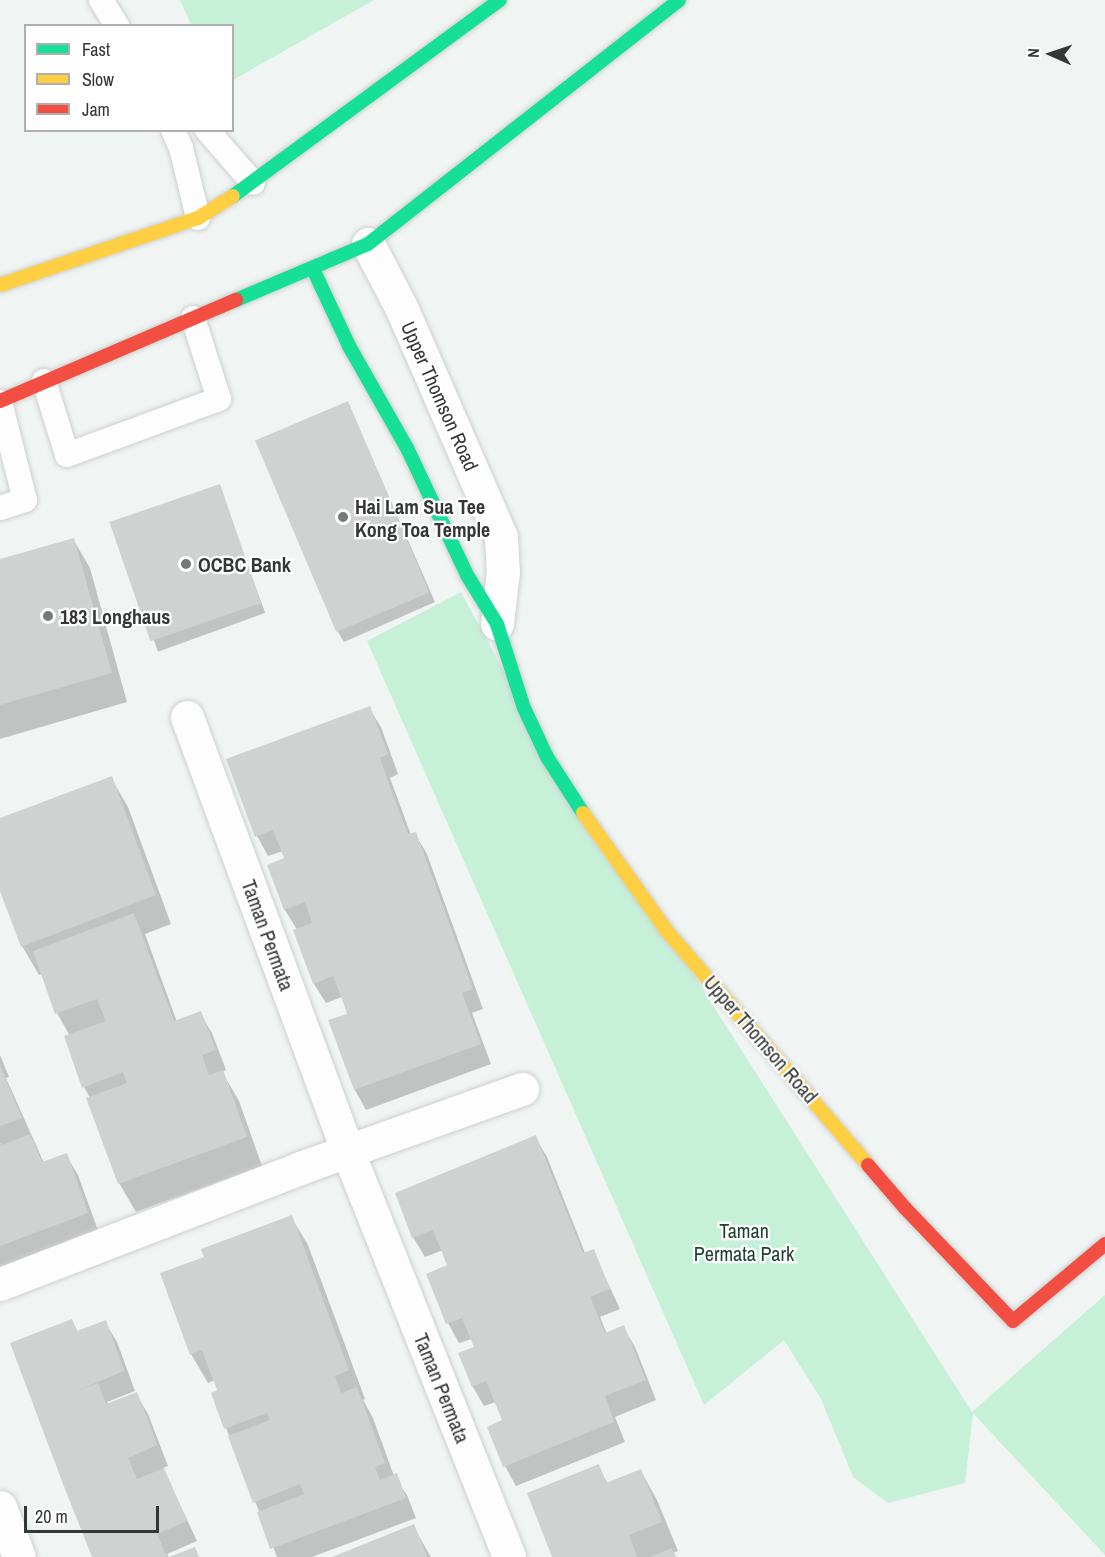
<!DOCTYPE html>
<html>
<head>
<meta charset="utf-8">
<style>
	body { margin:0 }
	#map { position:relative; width:1105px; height:1557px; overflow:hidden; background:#f0f4f2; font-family:"Archivo Narrow",sans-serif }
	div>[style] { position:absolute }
	.green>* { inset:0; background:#c7f0d9 }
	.shadow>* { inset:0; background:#0003; transform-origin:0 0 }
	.building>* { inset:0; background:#d0d2d1; transform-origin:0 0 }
	.roads { filter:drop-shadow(0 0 2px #cdd0cf) drop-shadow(0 0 2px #cdd0cf) }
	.lane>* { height:24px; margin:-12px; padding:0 12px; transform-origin:12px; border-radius:12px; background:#fdfdfd }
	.street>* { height:33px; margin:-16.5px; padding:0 16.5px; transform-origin:16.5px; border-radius:16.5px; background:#fdfdfd }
	.fast>* { height:14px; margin:-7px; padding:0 7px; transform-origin:7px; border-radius:7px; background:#16e098 }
	.slow>* { height:14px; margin:-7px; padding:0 7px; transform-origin:7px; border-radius:7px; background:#ffcf43 }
	.jam>* { height:14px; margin:-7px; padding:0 7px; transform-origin:7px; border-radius:7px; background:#f24e42 }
	.dots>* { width:16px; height:16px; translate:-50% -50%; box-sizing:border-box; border:3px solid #fff; border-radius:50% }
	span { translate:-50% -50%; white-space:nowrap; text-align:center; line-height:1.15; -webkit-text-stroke:4.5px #fff; paint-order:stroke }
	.street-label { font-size:20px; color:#343735 }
	.poi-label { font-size:20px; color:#343735; font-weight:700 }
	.left { translate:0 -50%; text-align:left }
	.park-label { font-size:20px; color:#1d422f }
	.legend { position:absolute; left:24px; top:24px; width:210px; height:108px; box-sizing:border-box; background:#fff; border:2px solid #aeafae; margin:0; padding:8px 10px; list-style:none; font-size:18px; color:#343735 }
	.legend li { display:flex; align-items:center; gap:12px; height:30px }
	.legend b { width:30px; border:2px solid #aeafae }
	.north { position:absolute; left:1021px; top:24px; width:60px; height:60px; -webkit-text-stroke:4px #fff; paint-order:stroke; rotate:273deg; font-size:16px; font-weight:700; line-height:24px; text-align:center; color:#343735 }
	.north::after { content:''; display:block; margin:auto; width:21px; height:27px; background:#343735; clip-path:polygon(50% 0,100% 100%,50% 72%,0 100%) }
	.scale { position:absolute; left:24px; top:1506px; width:135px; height:27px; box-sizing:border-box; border:3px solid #343735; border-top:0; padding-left:8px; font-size:18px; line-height:21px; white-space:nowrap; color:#343735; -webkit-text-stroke:4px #fff; paint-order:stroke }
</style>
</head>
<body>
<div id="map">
	<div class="green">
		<div style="clip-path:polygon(180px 0,374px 0,233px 80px,232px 26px,191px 25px)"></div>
		<div style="clip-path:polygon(461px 592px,524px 709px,972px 1412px,1105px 1295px,1105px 1555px,973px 1413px,965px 1483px,888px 1503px,853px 1477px,821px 1399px,784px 1340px,704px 1405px,367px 641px)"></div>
	</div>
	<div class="shadow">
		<div style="clip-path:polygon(348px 403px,435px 602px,344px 642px,338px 632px)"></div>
		<div style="left:219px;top:486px;width:135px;height:114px;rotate:70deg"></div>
		<div style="clip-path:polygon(73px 539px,90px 568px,127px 702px,0 739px,0 560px)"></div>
		<div style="clip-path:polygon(369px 708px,381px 727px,398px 774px,390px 778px,411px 835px,415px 834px,427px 854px,483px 1009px,472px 1013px,491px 1064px,366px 1110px,355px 1090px,330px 1021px,349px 1015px,342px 997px,326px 1003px,314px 984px,297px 930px,285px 910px,286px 859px,283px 851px,268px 856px,257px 836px)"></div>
		<div style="clip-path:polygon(111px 778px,128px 807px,171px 924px,145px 934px,177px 1022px,200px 1013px,212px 1033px,226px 1070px,222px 1072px,239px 1101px,262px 1166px,136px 1212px,119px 1183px,90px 1098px,84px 1087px,70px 1036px,57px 1013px,42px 974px,39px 975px,22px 946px,0 887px,0 820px)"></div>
		<div style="clip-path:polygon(0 1055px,9px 1077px,6px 1078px,44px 1163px,66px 1155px,78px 1175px,99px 1233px,0 1270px)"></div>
		<div style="clip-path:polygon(535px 1137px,547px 1157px,585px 1253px,593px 1251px,620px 1309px,600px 1317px,607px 1334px,623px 1327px,635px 1347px,656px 1400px,615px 1417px,625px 1442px,516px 1486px,505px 1466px,504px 1421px,496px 1402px,484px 1406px,473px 1387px,476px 1347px,472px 1339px,459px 1343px,448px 1323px,449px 1266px,443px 1250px,425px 1257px,413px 1237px)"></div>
		<div style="clip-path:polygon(291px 1217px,308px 1245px,365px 1399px,363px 1400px,373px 1418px,394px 1476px,407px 1495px,416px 1518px,312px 1557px,277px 1557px,226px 1428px,215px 1380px,208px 1383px,191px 1354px,206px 1258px)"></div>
		<div style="clip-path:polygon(72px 1321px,78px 1332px,105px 1322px,117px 1342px,135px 1391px,107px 1402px,109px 1405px,136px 1394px,148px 1414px,168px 1466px,163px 1468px,197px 1541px,167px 1554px,169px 1557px,95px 1557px,12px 1343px)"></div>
		<div style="clip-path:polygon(598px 1466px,608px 1484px,641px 1471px,657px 1500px,678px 1551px,673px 1553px,676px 1557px,554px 1557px)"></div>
		<div style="clip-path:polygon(413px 1526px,431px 1557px,335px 1557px)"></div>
	</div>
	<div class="building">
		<div style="left:348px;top:401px;width:208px;height:101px;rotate:67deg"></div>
		<div style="left:220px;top:484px;width:126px;height:117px;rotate:71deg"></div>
		<div style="clip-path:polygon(74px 538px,112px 673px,0 705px,0 559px)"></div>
		<div style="clip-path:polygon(370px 706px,388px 754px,380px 758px,394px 798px,408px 834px,416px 832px,473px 989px,462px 993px,481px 1044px,354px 1090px,328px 1020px,347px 1014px,342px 999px,333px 976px,313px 984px,293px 930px,312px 923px,305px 902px,284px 910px,267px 865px,284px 858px,277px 840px,273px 830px,255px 837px,226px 759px)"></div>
		<div style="clip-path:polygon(112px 776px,156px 895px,21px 947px,0 891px,0 818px)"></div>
		<div style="clip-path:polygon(134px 913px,174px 1021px,201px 1011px,216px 1050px,202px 1055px,209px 1075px,223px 1070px,247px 1137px,118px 1184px,86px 1098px,127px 1083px,123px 1072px,82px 1088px,64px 1036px,106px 1021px,97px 999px,55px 1014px,33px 951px)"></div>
		<div style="clip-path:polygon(0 1065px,22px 1118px,0 1126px)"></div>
		<div style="clip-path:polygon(30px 1134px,42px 1162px,67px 1153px,88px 1213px,0 1246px,0 1142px,2px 1145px)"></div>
		<div style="clip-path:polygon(536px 1135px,583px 1253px,594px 1249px,610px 1289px,590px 1297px,605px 1333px,624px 1325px,646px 1380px,605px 1396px,614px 1422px,503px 1467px,487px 1427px,502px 1420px,486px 1381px,472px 1387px,458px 1353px,474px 1347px,462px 1318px,446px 1324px,426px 1274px,447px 1265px,433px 1230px,412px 1238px,395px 1193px)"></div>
		<div style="clip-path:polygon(292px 1215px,349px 1370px,335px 1376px,341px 1393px,357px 1387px,385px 1463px,375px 1467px,380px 1480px,397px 1473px,406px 1498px,270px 1549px,257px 1512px,304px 1494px,300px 1484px,253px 1503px,228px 1436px,270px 1420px,267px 1413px,224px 1429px,211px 1393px,217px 1390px,202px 1350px,190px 1355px,160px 1273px,204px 1257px,201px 1249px)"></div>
		<div style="clip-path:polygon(72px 1319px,77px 1331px,106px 1320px,124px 1371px,72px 1393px,98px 1383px,106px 1404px,137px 1392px,145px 1412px,157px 1445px,128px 1458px,137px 1479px,164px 1468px,187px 1521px,157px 1534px,167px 1557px,92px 1557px,63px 1484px,10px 1343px)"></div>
		<div style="clip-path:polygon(599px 1464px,606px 1483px,641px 1469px,662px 1522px,629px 1535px,637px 1557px,552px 1557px,527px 1493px)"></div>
		<div style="clip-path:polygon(414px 1524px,427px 1557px,332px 1557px)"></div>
		<div style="clip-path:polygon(195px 1547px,199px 1557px,169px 1557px)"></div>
		<div style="clip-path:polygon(672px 1548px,676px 1557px,650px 1557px)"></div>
	</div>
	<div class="roads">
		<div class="lane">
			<div style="left:101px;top:0;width:31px;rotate:58deg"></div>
			<div style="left:173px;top:130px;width:20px;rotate:66deg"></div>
			<div style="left:181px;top:148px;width:72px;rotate:76.3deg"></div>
			<div style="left:207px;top:130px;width:70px;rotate:49deg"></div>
			<div style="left:44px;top:381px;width:77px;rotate:72.7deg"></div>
			<div style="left:67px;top:455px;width:162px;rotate:-20.2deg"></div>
			<div style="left:219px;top:399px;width:85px;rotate:-107.8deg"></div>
			<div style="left:0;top:402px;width:101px;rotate:75.7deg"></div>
			<div style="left:25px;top:500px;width:26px;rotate:162deg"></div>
		</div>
		<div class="street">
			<div style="left:368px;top:244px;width:71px;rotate:62.4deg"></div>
			<div style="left:401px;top:307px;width:251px;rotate:66.5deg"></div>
			<div style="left:501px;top:537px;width:34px;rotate:87deg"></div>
			<div style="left:503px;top:571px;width:53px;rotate:96.5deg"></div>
			<div style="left:187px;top:717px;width:464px;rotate:69.7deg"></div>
			<div style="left:348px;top:1152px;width:436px;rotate:68.3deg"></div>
			<div style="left:0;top:1284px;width:322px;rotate:-21.1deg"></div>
			<div style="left:300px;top:1168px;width:236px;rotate:-19.6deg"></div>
			<div style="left:0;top:1507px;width:53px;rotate:69.2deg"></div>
		</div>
		<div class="fast">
			<div style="left:233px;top:196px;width:331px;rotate:-36.3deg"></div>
			<div style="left:313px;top:269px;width:85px;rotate:64.9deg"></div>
			<div style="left:349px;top:346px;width:117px;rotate:60.4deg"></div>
			<div style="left:407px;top:448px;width:140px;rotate:64.7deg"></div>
			<div style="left:467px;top:575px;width:57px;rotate:58.5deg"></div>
			<div style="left:497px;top:624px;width:88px;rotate:72.2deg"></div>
			<div style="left:524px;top:708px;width:54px;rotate:64.9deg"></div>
			<div style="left:547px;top:757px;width:67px;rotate:57.3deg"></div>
			<div style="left:236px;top:300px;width:143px;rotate:-23deg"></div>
			<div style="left:368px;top:244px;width:395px;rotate:-38.1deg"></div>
		</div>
		<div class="slow">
			<div style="left:0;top:285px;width:209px;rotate:-18.7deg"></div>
			<div style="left:198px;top:218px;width:41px;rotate:-32.2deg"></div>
			<div style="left:583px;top:813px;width:143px;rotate:54.6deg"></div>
			<div style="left:666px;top:930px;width:310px;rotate:49.3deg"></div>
		</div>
		<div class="jam">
			<div style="left:0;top:401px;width:257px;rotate:-23.2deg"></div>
			<div style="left:868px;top:1165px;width:57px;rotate:49.3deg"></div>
			<div style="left:905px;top:1208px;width:156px;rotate:46.3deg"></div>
			<div style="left:1013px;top:1321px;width:120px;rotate:-39.9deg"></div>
		</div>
	</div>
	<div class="dots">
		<div style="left:343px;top:517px;background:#767977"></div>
		<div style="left:186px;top:564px;background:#767977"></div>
		<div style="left:48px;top:616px;background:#767977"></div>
	</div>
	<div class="street-label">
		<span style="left:440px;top:396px;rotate:66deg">Upper Thomson Road</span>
		<span style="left:268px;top:935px;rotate:70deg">Taman Permata</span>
		<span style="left:761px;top:1039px;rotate:49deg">Upper Thomson Road</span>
		<span style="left:442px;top:1388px;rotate:68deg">Taman Permata</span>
	</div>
	<div class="poi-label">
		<span class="left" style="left:355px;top:518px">Hai Lam Sua Tee<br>Kong Toa Temple</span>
		<span class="left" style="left:198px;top:564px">OCBC Bank</span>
		<span class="left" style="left:60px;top:616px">183 Longhaus</span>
	</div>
	<div class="park-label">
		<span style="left:744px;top:1242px">Taman<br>Permata Park</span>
	</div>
	<ul class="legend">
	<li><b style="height:8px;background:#16e098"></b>Fast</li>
	<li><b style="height:8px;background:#ffcf43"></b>Slow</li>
	<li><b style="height:8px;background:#f24e42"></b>Jam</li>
	</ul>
	<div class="north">N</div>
	<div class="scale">20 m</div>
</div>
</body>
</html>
